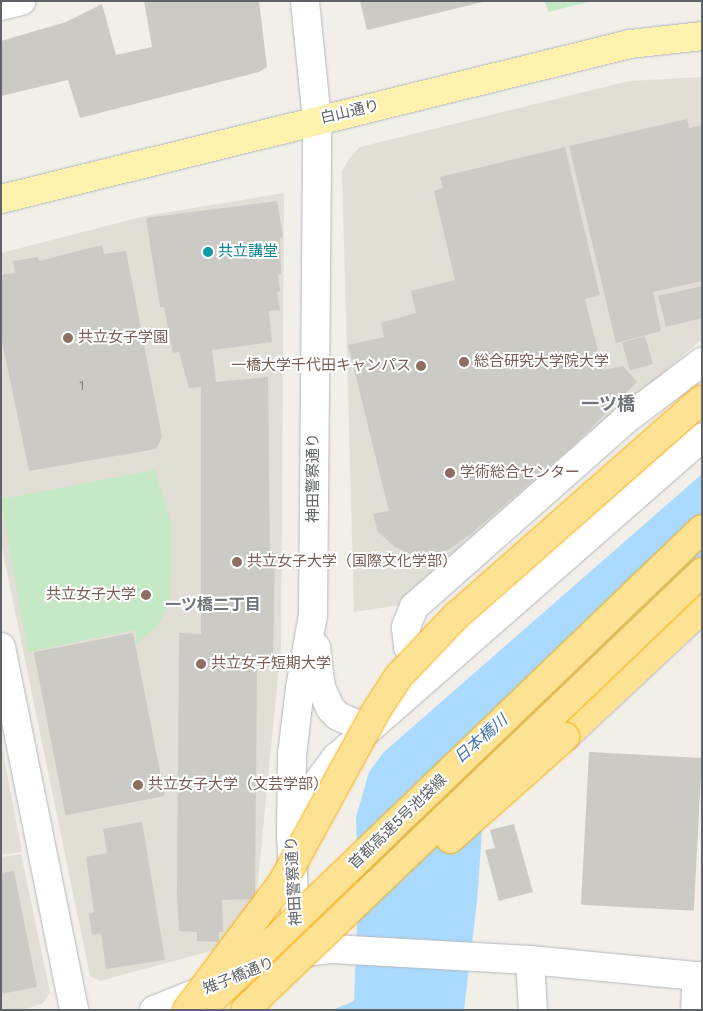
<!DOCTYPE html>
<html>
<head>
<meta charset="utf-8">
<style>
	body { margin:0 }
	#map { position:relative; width:703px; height:1011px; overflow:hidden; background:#f1efe8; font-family:Roboto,"Noto Sans JP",sans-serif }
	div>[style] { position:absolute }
	.education>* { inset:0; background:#e1ded6 }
	.green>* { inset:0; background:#c5e8c5 }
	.water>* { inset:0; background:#aadaff }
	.building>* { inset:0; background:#cccac5; transform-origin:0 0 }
	.roads { filter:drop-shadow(0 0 1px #b5b8bc) drop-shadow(0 0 1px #b5b8bc) }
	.minor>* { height:28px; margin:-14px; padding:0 14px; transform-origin:14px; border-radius:14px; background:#fff }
	.tertiary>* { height:28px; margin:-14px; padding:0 14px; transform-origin:14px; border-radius:14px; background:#fff }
	.secondary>* { height:28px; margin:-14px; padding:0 14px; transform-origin:14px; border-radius:14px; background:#fff }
	.primary>* { height:28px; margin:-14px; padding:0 14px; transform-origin:14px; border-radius:14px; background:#fff2af }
	.motorway>* { height:28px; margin:-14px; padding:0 14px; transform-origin:14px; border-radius:14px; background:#fde293 }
	.bridges { filter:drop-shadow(0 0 1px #f9ab00) drop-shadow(0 0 1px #f9ab00) }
	.motorway-bridge>* { height:28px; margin:-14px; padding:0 14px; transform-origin:14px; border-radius:14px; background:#fde293 }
	.dots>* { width:14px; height:14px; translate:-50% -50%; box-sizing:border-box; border:2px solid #fff; border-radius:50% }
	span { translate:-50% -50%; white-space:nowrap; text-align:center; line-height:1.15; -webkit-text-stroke:4px #fff; paint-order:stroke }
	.number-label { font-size:12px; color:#7a7d7f }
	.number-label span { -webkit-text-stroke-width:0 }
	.street-label { font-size:15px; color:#5f6368 }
	.culture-label { font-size:15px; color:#0d838f }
	.left { translate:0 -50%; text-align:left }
	.education-label { font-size:15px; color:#785e54 }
	.right { translate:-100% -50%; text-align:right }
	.neighbourhood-label { font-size:16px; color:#70757a; font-weight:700 }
	.water-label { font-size:16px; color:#4174aa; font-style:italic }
	.quarter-label { font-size:18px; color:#70757a; font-weight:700 }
	.frame { position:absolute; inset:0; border:2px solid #5f6368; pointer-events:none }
</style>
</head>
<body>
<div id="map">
	<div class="education">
		<div style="clip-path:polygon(702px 77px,702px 339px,400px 605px,354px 612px,342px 171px,349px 159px,360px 147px,629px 81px)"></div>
		<div style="clip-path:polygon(284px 193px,281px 646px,256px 901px,214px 950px,100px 981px,90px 976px,1px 543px,1px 253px,145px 216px)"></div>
		<div style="clip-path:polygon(1px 741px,22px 852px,1px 855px)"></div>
		<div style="clip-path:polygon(21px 854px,50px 992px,43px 1003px,24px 1010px,1px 1010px,1px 857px)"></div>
	</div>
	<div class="green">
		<div style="clip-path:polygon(545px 1px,592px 1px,548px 12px)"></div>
		<div style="clip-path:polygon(155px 470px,171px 523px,170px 598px,160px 623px,137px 644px,135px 630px,28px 652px,1px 499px)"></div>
	</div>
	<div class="water">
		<div style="clip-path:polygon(702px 474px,702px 628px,482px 830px,477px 902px,464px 1010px,332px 1010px,354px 1001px,358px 899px,356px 817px,369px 772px,384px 752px)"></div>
	</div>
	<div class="building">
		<div style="clip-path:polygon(144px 1px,259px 1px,267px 67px,259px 72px,80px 118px,68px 80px,1px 96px,1px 41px,66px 22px,102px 4px,116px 55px,152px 47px)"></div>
		<div style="clip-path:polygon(360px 1px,483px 1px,483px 2px,367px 30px)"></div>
		<div style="clip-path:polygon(687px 119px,689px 128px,702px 125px,702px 281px,653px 292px,661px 331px,616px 343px,569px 146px)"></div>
		<div style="clip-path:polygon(565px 147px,600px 295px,585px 299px,603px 370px,623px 366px,637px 382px,577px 442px,472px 533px,448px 550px,417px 557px,395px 547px,378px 532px,373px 514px,389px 511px,348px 345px,384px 337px,381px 323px,416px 313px,411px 291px,455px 280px,434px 191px,443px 188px,440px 177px)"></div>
		<div style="clip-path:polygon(277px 201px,283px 237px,280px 238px,281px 274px,278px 275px,280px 291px,277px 292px,280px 310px,269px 311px,272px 342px,212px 350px,216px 382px,268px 377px,270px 552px,275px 553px,273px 661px,264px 661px,265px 671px,257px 671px,255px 899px,222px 900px,223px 932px,219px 932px,219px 942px,197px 941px,197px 932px,179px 931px,177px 897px,179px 633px,201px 634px,201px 387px,189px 388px,179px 352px,173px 353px,164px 307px,160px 307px,146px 218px)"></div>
		<div style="clip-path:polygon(102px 245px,104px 254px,126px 251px,162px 437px,156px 449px,29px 471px,1px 337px,1px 275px,15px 273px,13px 261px,38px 257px,39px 261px)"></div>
		<div style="clip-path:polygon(702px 286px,702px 318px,666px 327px,658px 296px)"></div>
		<div style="left:645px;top:336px;width:29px;height:24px;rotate:74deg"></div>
		<div style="left:133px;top:633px;width:166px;height:101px;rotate:79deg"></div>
		<div style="left:589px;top:752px;width:113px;height:153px;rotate:3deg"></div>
		<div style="clip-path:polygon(142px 822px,165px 960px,106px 969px,101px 933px,92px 935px,89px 914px,94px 912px,86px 857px,107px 853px,103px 829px)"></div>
		<div style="clip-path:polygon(514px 824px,533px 892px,499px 901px,485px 850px,495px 848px,490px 830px)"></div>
		<div style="clip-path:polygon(14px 871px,37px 987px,1px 994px,1px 873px)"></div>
	</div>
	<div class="roads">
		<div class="minor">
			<div style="left:1px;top:6px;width:21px;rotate:-14deg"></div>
			<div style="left:1px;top:647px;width:370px;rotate:78.6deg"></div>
		</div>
		<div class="tertiary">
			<div style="left:316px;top:647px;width:41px;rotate:83deg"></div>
			<div style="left:321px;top:688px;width:23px;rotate:65deg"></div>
			<div style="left:331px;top:709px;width:10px;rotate:45deg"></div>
			<div style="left:338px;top:716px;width:20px;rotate:24deg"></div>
			<div style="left:356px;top:724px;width:23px;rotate:-10deg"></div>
			<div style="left:436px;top:667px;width:18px;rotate:-161deg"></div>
			<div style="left:419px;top:661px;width:18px;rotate:-128deg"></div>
			<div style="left:408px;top:647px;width:20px;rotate:-96deg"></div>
			<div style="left:406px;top:627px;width:22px;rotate:-68deg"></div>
			<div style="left:414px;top:607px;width:281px;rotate:-41.5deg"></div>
			<div style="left:624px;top:421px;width:98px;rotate:-37.1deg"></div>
			<div style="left:295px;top:826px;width:43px;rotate:-64deg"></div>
			<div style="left:314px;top:787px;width:38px;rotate:-53deg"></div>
			<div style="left:337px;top:757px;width:485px;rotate:-41.2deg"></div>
			<div style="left:297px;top:953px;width:117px;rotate:-92.9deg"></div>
			<div style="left:291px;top:836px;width:81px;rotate:-89.3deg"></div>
			<div style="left:292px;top:755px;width:67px;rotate:-83.2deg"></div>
			<div style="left:300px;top:688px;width:74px;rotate:-79.9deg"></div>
			<div style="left:313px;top:615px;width:495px;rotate:-89.5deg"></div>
			<div style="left:317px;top:120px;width:120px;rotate:-95.8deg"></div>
			<div style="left:530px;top:960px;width:50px;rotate:86.6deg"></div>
			<div style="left:154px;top:1010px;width:154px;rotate:-21.7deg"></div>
			<div style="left:297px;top:953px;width:35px;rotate:-7deg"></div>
			<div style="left:332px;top:949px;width:198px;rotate:3.2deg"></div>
			<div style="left:530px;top:960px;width:168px;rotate:5.5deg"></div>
		</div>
		<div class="secondary">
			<div style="left:695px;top:1010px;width:34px;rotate:-87deg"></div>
			<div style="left:697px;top:976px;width:5px"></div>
		</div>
		<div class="primary">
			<div style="left:1px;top:199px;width:648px;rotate:-13.84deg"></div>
			<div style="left:630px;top:44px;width:72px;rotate:-6.3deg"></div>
		</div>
		<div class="motorway">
			<div style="left:565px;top:737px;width:187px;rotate:-43.1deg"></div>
		</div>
	</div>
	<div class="bridges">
		<div class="motorway-bridge">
			<div style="left:450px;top:839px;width:154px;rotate:-41.6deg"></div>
			<div style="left:215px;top:997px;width:675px;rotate:-43.86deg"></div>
			<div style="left:187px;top:1010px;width:159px;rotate:-53.2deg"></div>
			<div style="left:282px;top:883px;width:200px;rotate:-61.3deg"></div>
			<div style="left:378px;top:708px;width:37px;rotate:-57deg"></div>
			<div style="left:398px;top:677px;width:83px;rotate:-46.5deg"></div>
			<div style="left:455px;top:617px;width:329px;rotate:-41.4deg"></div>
			<div style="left:245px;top:1010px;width:633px;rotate:-43.78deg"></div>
		</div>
	</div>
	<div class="dots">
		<div style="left:208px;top:252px;background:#0f9aa8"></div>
		<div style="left:68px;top:338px;background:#8d6e63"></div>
		<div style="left:464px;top:362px;background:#8d6e63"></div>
		<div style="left:421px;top:366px;background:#8d6e63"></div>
		<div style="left:450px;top:473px;background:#8d6e63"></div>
		<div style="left:237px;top:562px;background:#8d6e63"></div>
		<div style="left:146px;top:595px;background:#8d6e63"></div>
		<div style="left:201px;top:664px;background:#8d6e63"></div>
		<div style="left:138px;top:785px;background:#8d6e63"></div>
	</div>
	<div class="number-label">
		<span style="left:82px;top:387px">1</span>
	</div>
	<div class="street-label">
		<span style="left:350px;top:112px;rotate:-13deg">白山通り</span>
		<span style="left:314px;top:478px;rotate:-90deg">神田警察通り</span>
		<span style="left:398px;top:822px;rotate:-44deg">首都高速5号池袋線</span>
		<span style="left:294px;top:881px;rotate:-93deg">神田警察通り</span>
		<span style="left:239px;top:976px;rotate:-22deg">雉子橋通り</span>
	</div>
	<div class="culture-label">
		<span class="left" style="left:218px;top:252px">共立講堂</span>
	</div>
	<div class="education-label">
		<span class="left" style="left:78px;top:338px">共立女子学園</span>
		<span class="left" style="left:474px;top:362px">総合研究大学院大学</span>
		<span class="right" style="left:411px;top:366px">一橋大学千代田キャンパス</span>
		<span class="left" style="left:460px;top:473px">学術総合センター</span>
		<span class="left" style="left:247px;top:562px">共立女子大学（国際文化学部）</span>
		<span class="right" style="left:136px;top:595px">共立女子大学</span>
		<span class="left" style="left:211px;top:664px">共立女子短期大学</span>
		<span class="left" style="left:148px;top:785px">共立女子大学（文芸学部）</span>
	</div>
	<div class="neighbourhood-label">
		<span style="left:213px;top:605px">一ツ橋二丁目</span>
	</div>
	<div class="water-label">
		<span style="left:481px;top:739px;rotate:-41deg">日本橋川</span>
	</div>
	<div class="quarter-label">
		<span style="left:608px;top:404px">一ツ橋</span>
	</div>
	<div class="frame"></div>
</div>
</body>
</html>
